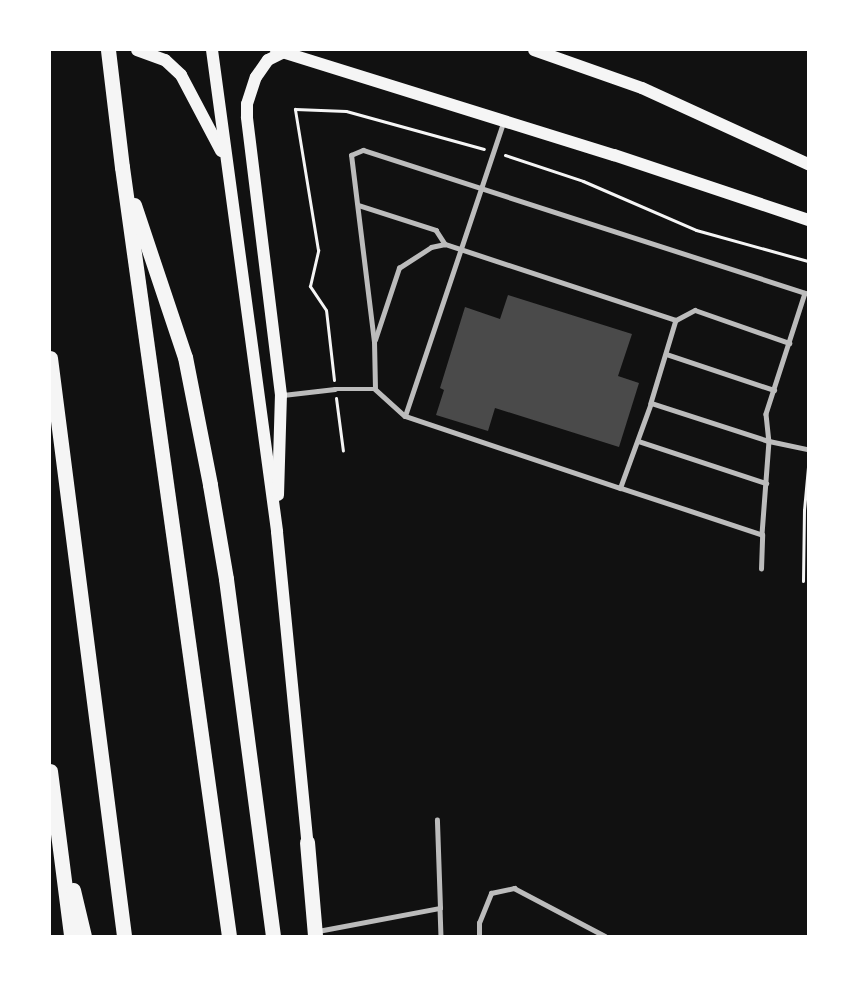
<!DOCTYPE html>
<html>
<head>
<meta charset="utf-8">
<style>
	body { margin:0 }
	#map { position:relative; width:858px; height:986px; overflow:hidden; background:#111; font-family:Roboto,sans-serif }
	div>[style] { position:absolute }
	.building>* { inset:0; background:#4a4a4a }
	.path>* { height:3px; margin:-1.5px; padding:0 1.5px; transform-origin:1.5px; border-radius:1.5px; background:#f5f5f5 }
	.service>* { height:4.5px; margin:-2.25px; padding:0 2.25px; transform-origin:2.25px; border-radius:2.25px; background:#bcbcbc }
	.secondary>* { height:12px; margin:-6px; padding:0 6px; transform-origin:6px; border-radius:6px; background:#f5f5f5 }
	.motorway>* { height:15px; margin:-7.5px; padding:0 7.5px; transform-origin:7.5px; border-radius:7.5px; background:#f5f5f5 }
	span { translate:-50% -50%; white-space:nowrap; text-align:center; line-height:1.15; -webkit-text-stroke:4.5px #fff; paint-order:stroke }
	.frame { position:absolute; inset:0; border:51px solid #fff; pointer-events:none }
</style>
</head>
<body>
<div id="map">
	<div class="building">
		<div style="clip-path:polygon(508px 295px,632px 334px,618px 376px,639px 383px,619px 447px,495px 408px,488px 431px,436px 415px,444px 390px,440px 388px,465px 307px,500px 319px)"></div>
	</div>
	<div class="path">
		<div style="left:505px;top:155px;width:82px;rotate:18.4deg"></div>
		<div style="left:583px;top:181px;width:123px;rotate:23.4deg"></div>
		<div style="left:696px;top:230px;width:116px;rotate:15.5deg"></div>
		<div style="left:334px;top:380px;width:70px;rotate:-96.5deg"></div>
		<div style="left:326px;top:310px;width:29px;rotate:-124deg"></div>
		<div style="left:310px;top:286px;width:37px;rotate:-77deg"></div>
		<div style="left:318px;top:250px;width:143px;rotate:-99.3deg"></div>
		<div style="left:295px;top:109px;width:51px;rotate:2.2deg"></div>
		<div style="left:346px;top:111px;width:143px;rotate:15.4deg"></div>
		<div style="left:336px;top:398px;width:53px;rotate:82.5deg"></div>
		<div style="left:803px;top:581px;width:71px;rotate:-89.2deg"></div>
		<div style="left:804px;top:510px;width:43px;rotate:-84.7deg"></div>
	</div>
	<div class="service">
		<div style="left:358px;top:205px;width:82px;rotate:17.8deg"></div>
		<div style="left:436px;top:230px;width:17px;rotate:57deg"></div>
		<div style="left:445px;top:244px;width:243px;rotate:18.2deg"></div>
		<div style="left:676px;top:320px;width:87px;rotate:106.8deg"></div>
		<div style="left:651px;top:403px;width:124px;rotate:17.9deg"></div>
		<div style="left:769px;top:441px;width:40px;rotate:12deg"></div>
		<div style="left:676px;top:320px;width:21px;rotate:-28deg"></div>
		<div style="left:695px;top:310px;width:100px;rotate:19.3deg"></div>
		<div style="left:375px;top:340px;width:76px;rotate:-71.6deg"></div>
		<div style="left:399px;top:268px;width:38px;rotate:-33deg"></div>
		<div style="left:431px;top:247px;width:14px;rotate:-12deg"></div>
		<div style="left:666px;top:354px;width:114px;rotate:18.4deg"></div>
		<div style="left:375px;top:389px;width:47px;rotate:-91.2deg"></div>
		<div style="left:374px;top:342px;width:188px;rotate:-97deg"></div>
		<div style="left:351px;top:155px;width:13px;rotate:-23deg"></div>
		<div style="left:363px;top:150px;width:465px;rotate:17.9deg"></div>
		<div style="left:805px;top:293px;width:127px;rotate:107.9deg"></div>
		<div style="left:766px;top:414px;width:27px;rotate:84deg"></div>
		<div style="left:769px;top:441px;width:94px;rotate:94.3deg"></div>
		<div style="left:762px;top:535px;width:150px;rotate:-161.7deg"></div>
		<div style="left:620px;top:488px;width:90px;rotate:-70deg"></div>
		<div style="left:283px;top:395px;width:52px;rotate:-6.6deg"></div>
		<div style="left:335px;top:389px;width:40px"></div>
		<div style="left:375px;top:389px;width:40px;rotate:42deg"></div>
		<div style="left:405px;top:416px;width:309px;rotate:-71.5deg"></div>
		<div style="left:405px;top:416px;width:227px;rotate:18.5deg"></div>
		<div style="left:638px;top:441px;width:135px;rotate:18.2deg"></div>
		<div style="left:761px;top:569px;width:34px;rotate:-88deg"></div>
		<div style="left:440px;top:908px;width:28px;rotate:88deg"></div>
		<div style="left:318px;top:931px;width:124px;rotate:-10.7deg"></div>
		<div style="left:440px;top:908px;width:88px;rotate:-92deg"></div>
		<div style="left:479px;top:936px;width:13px;rotate:-90deg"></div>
		<div style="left:479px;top:923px;width:32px;rotate:-68deg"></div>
		<div style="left:491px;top:893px;width:24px;rotate:-12deg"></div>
		<div style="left:514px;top:888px;width:103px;rotate:27.8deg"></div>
	</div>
	<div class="secondary">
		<div style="left:137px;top:50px;width:30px;rotate:20deg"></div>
		<div style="left:165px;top:60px;width:22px;rotate:43deg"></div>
		<div style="left:181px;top:75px;width:86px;rotate:62.2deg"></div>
		<div style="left:212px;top:50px;width:486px;rotate:82.3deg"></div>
		<div style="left:277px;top:532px;width:319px;rotate:84.4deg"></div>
		<div style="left:276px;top:50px;width:354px;rotate:17.3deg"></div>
		<div style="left:614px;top:155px;width:205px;rotate:18.5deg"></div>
		<div style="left:534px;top:50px;width:114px;rotate:19.4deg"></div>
		<div style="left:642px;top:88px;width:183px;rotate:24.6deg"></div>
		<div style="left:278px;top:495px;width:100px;rotate:-88.3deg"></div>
		<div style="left:281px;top:395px;width:280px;rotate:-97deg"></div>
		<div style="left:247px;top:117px;width:13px;rotate:-90deg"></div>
		<div style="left:247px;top:104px;width:28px;rotate:-72deg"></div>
		<div style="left:256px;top:77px;width:21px;rotate:-55deg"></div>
		<div style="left:268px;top:60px;width:18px;rotate:-27deg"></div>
	</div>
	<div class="motorway">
		<div style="left:108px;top:50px;width:118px;rotate:83.2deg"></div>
		<div style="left:122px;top:167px;width:776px;rotate:82.08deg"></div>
		<div style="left:134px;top:205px;width:160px;rotate:71.5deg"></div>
		<div style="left:185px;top:357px;width:130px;rotate:78.9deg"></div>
		<div style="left:210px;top:485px;width:95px;rotate:80.3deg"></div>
		<div style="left:226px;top:579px;width:360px;rotate:82.5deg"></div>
		<div style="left:50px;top:358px;width:583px;rotate:82.7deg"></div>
		<div style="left:50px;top:771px;width:166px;rotate:82.7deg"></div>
		<div style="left:307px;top:842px;width:94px;rotate:85.1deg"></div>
		<div style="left:73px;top:890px;width:47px;rotate:76.6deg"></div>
	</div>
	<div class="frame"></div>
</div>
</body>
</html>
